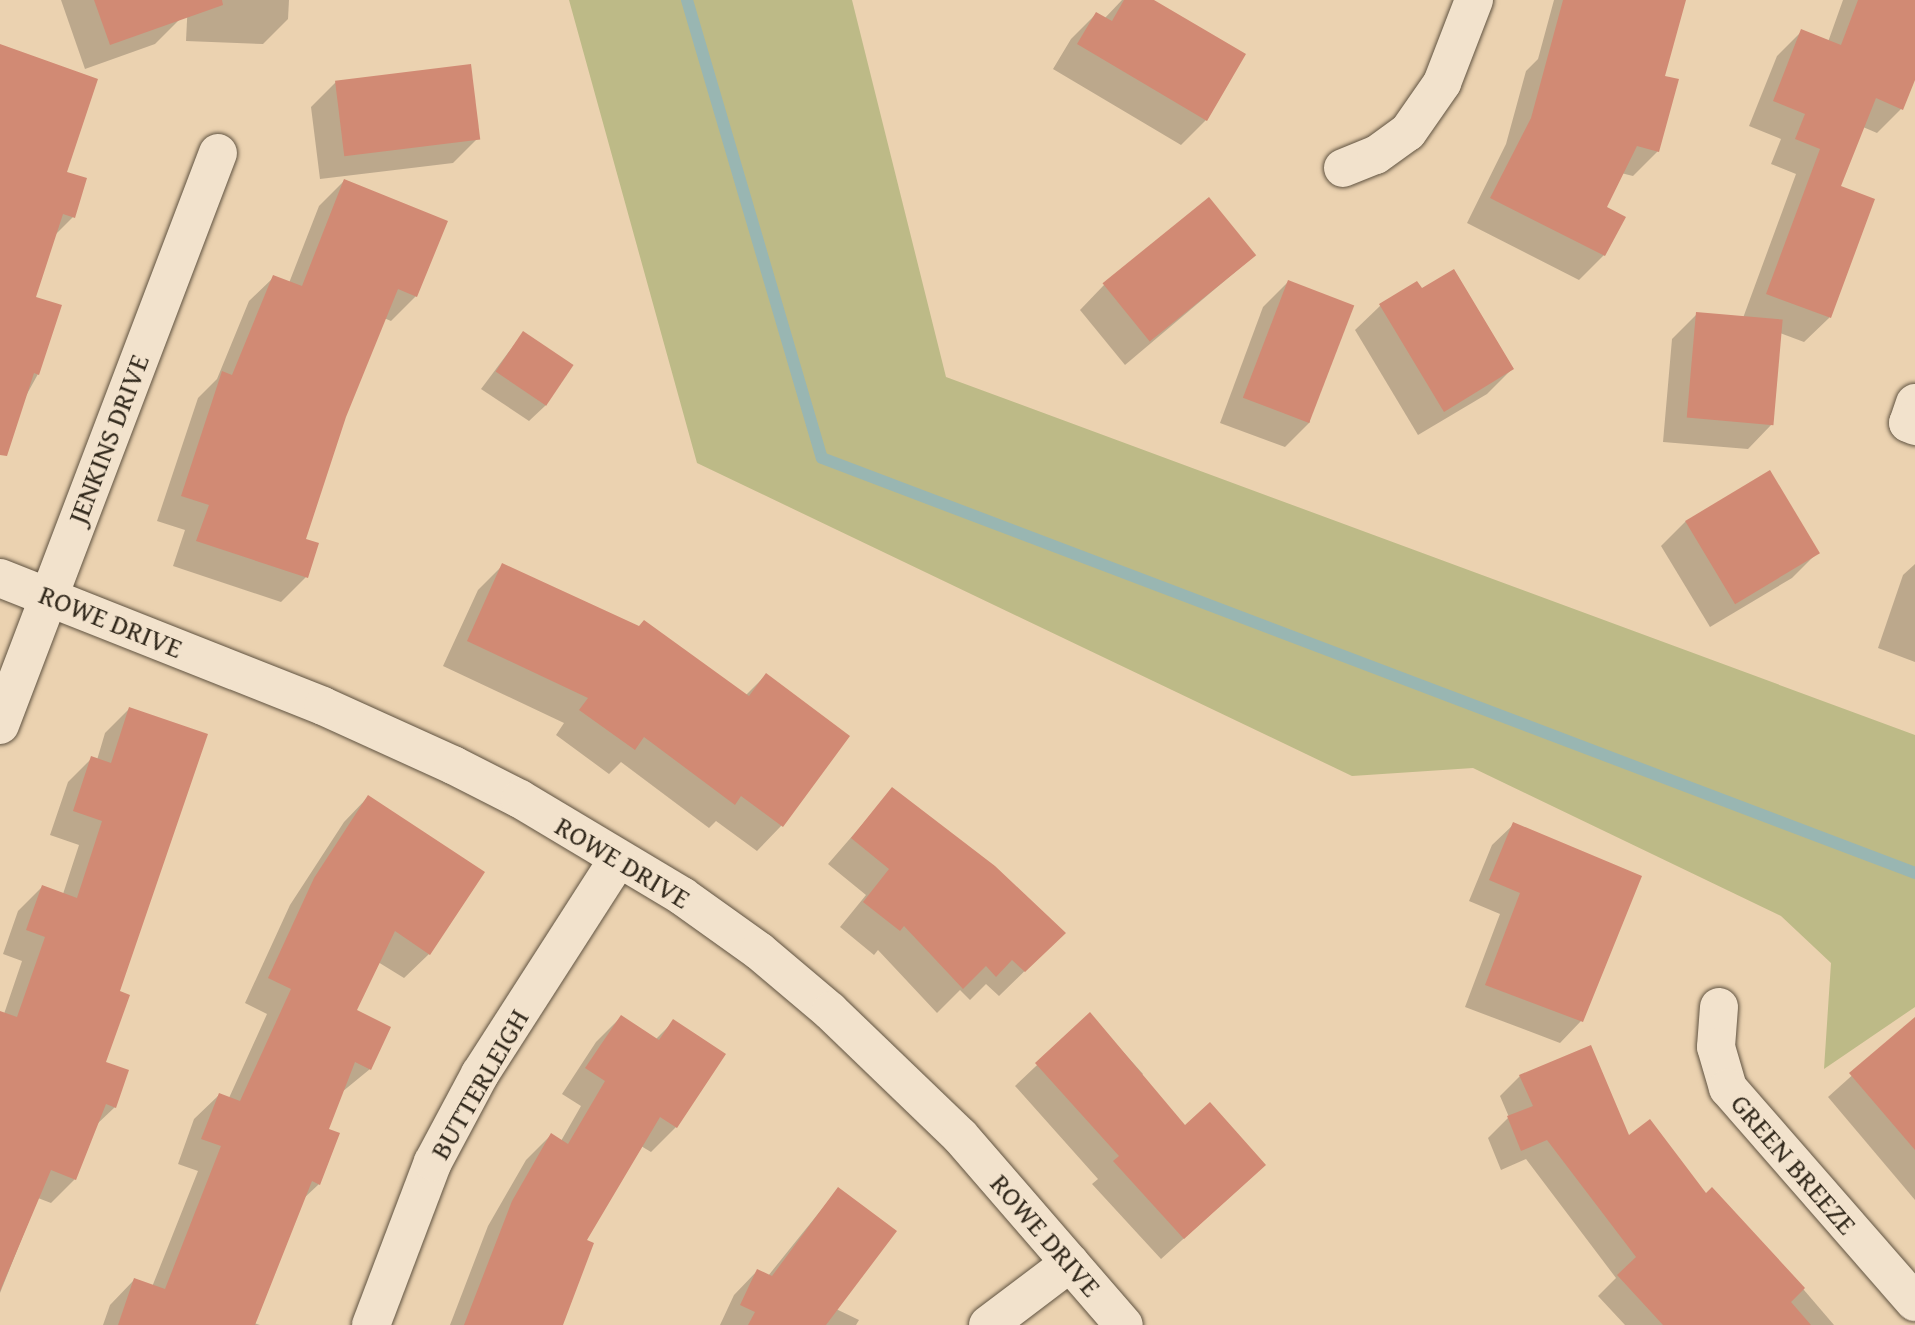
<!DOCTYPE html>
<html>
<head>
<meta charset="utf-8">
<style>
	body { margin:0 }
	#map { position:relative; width:1915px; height:1325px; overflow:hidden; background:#ebd2b0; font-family:"Gentium Book Plus",serif }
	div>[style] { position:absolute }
	.green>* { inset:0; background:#bdba87 }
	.shadow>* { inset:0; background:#0003 }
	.stream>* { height:12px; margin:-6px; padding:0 6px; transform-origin:6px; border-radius:6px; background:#99b6b2 }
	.building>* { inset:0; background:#d18a74; transform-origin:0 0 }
	.roads { filter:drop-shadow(0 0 2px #605341) drop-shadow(0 0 2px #605341) }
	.minor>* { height:38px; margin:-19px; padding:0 19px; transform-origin:19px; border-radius:19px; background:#f2e2cc }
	span { translate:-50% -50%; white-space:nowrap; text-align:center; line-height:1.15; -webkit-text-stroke:6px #f2e2cc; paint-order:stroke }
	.street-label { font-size:28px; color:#32291c }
</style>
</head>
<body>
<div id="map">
	<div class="green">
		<div style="clip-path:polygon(569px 0,852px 0,946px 377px,1915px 735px,1915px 1007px,1824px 1069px,1831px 963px,1781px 916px,1473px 768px,1352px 776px,697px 463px)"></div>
	</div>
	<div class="shadow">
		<div style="clip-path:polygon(61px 0,173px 0,180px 19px,155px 44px,85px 69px)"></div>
		<div style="clip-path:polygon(188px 0,289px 0,288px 19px,263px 44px,186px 41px)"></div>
		<div style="clip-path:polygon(1122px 0,1151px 0,1206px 120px,1181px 145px,1053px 69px,1071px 39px,1096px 14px,1104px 19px)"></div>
		<div style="clip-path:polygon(1554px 0,1684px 0,1663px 77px,1658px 151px,1633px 176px,1621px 173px,1604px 208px,1604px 255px,1579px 280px,1467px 223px,1506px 144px,1526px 71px,1538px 59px)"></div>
		<div style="clip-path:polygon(1843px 0,1915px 0,1915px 75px,1901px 109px,1877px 133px,1863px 127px,1838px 187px,1873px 200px,1829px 318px,1804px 342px,1780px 333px,1772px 424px,1748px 449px,1663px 442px,1672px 339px,1697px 314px,1743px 318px,1796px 174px,1771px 164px,1781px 139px,1749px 126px,1777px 56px,1802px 31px,1828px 42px)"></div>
		<div style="clip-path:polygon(0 46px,65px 173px,73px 217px,54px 236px,34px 298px,38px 374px,0 443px)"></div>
		<div style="clip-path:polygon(336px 82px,478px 138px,453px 163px,320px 179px,311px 107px)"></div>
		<div style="clip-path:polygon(344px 181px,416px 296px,391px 321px,384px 318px,344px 416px,304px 540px,306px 577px,281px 602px,173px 566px,185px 530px,157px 521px,198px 398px,217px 379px,249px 301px,274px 277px,289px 283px,319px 206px)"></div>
		<div style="clip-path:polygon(1254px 256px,1125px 365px,1080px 310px,1104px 285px)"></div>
		<div style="clip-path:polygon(1288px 282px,1310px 422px,1285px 447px,1220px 423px,1263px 307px)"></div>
		<div style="clip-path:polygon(1416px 284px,1512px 369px,1487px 394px,1418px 435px,1355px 330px,1380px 306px)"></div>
		<div style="clip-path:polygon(523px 333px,546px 405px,529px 421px,481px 389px)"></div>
		<div style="clip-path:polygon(1686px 521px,1817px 553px,1792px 578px,1710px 627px,1661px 546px)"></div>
		<div style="clip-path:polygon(1915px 564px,1915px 662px,1878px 648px,1903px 575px)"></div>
		<div style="clip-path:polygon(503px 565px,746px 695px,766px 675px,848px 737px,781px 826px,757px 851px,716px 821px,709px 828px,621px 762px,609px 774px,556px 735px,564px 723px,443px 666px,478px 590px)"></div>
		<div style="clip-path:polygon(129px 709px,118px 992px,104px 1063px,115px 1107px,95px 1126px,75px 1179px,51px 1203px,38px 1198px,0 1293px,0 1013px,4px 1014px,22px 961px,3px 954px,18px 911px,42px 887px,63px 894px,79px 845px,50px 835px,68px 782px,92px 758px,97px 760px,105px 733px)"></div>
		<div style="clip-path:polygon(893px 789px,1038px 958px,999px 996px,986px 984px,970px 1000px,960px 990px,937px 1013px,878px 950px,874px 955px,840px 927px,866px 895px,828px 864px)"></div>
		<div style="clip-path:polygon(368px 797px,429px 954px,404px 978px,378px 962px,354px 1011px,370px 1069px,342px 1092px,327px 1130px,319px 1184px,302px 1200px,254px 1323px,260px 1325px,103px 1325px,110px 1305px,134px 1280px,152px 1287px,198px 1171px,178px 1164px,194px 1119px,219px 1095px,229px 1098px,267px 1014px,245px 1003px,290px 905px,344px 822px)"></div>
		<div style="clip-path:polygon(1514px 824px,1639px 877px,1581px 1021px,1560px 1043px,1465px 1007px,1500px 914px,1469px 901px,1492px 845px)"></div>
		<div style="clip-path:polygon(1090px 1015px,1143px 1074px,1139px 1078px,1242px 1186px,1161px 1259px,1092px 1184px,1098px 1179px,1015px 1086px)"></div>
		<div style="clip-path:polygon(621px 1017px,655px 1040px,674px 1021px,724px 1054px,676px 1127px,651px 1152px,641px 1146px,585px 1241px,561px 1325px,450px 1325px,488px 1226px,526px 1160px,551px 1135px,561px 1141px,581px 1106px,562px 1094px,596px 1042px)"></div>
		<div style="clip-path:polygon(1915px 1019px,1915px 1200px,1828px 1097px)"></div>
		<div style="clip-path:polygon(1520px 1076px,1628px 1138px,1706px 1195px,1774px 1255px,1834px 1325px,1625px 1325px,1598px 1296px,1616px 1278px,1526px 1159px,1501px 1170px,1488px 1138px,1509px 1117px,1500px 1096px)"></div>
		<div style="clip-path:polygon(838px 1189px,836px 1309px,859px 1320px,856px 1325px,720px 1325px,734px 1295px,757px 1271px,768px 1276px)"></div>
	</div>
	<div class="stream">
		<div style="left:687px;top:0;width:477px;rotate:73.6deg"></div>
		<div style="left:822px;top:458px;width:1169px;rotate:20.79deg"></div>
	</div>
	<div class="building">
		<div style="clip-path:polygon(94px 0,222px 0,223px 5px,110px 45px)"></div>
		<div style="clip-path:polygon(1124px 0,1154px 0,1246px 54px,1207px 121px,1077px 44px,1096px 12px,1112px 21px)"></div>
		<div style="clip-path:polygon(1563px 0,1686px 0,1665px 76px,1679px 79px,1659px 152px,1637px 146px,1607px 207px,1626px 217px,1605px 256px,1490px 198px,1531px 118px)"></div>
		<div style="clip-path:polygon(1858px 0,1915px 0,1915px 80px,1903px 110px,1876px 98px,1841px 186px,1875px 199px,1831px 318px,1766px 294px,1820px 149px,1795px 139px,1805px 114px,1773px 101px,1801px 29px,1841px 45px)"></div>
		<div style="clip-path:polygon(0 44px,98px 79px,67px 172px,87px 178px,75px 218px,63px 214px,36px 297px,62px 305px,39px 375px,34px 373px,7px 456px,0 455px)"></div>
		<div style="left:471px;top:64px;width:76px;height:137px;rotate:83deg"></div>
		<div style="clip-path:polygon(344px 179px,448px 221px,417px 297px,398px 289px,346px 417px,306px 539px,319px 543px,308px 578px,196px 541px,209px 505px,181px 496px,222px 371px,232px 375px,273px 275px,302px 286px)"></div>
		<div style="left:1209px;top:197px;width:75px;height:137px;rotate:51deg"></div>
		<div style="clip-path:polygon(1454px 269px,1514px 369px,1444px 412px,1379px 304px,1417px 281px,1422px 288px)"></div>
		<div style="left:1288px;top:280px;width:71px;height:126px;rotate:21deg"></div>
		<div style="left:1696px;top:312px;width:87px;height:106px;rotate:5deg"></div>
		<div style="left:523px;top:331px;width:61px;height:49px;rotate:34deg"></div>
		<div style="left:1770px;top:470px;width:97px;height:99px;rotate:59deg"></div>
		<div style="clip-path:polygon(502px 563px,639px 626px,644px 620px,749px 696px,766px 673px,850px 736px,783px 827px,741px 796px,735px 805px,644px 737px,635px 750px,579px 710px,588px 698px,467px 641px)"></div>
		<div style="clip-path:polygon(129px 707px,208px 734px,120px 991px,130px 995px,106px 1062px,129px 1070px,116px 1108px,106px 1104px,76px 1180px,51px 1170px,0 1291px,0 1011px,17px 1017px,45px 937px,26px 930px,42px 885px,77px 898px,102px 821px,73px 811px,91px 756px,111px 763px)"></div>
		<div style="clip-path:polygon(892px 787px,995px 866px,1066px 933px,1025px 972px,1012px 960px,996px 977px,986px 966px,963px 989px,904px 926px,900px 931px,863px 902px,889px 869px,851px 838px)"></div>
		<div style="clip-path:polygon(368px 795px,485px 872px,430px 955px,395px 931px,357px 1010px,391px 1027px,371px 1070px,355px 1062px,329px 1129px,340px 1133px,320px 1185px,312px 1181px,255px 1325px,118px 1325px,134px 1278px,165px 1289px,221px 1146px,201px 1139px,219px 1093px,240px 1101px,291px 989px,268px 978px,314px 878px)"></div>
		<div style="clip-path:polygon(1513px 822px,1642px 876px,1583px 1022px,1485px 985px,1520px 893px,1489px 880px)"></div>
		<div style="clip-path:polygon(1090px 1012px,1185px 1125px,1210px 1102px,1266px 1165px,1184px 1239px,1113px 1161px,1119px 1156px,1035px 1063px)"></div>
		<div style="clip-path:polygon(621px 1015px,659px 1040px,673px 1019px,726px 1054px,677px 1128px,660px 1117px,587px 1240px,594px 1243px,563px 1325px,464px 1325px,512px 1201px,551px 1133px,568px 1144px,605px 1081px,585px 1068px)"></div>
		<div style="clip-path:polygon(1915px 1017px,1915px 1150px,1849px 1073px)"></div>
		<div style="clip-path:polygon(1591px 1045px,1629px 1135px,1650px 1119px,1706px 1193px,1712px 1187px,1805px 1288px,1791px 1302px,1811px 1325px,1663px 1325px,1617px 1275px,1636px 1257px,1547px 1140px,1521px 1151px,1507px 1116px,1533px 1106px,1519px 1075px)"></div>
		<div style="clip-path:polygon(838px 1187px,897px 1231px,826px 1325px,748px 1325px,755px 1312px,740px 1305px,757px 1269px,772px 1276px)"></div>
	</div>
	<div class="roads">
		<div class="minor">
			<div style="left:1343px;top:168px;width:35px;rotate:-22deg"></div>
			<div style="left:1376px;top:155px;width:39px;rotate:-36deg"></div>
			<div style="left:1408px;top:132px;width:60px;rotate:-55.2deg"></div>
			<div style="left:1442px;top:83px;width:89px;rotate:-68.9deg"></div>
			<div style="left:1915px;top:403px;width:21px;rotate:109deg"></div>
			<div style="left:1908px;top:423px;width:8px;rotate:23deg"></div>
			<div style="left:0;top:578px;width:347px;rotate:21.6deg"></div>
			<div style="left:323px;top:706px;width:143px;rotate:24.4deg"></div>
			<div style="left:453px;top:765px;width:75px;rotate:26.9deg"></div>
			<div style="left:520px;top:799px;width:189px;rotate:30.9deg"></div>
			<div style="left:682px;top:896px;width:95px;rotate:35.5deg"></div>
			<div style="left:759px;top:951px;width:93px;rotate:40.2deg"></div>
			<div style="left:830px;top:1011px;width:180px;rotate:43.9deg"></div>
			<div style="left:960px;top:1136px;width:250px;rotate:49.1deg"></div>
			<div style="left:0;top:725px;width:612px;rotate:-69.14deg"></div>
			<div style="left:1719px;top:1007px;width:40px;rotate:94.3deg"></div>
			<div style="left:1716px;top:1047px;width:43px;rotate:73.7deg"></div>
			<div style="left:1728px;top:1088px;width:284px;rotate:48.9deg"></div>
			<div style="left:371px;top:1325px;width:174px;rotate:-69.2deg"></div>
			<div style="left:433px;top:1162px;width:100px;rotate:-61.9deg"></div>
			<div style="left:480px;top:1074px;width:255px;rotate:-57.3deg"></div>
			<div style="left:988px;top:1325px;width:103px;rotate:-37.1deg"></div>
		</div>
	</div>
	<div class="street-label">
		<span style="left:108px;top:439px;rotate:-69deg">JENKINS DRIVE</span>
		<span style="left:111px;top:621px;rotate:22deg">ROWE DRIVE</span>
		<span style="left:623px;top:862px;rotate:31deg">ROWE DRIVE</span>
		<span style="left:479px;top:1084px;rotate:-60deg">BUTTERLEIGH</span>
		<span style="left:1794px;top:1164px;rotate:49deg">GREEN BREEZE</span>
		<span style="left:1046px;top:1235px;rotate:49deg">ROWE DRIVE</span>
	</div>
</div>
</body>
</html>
